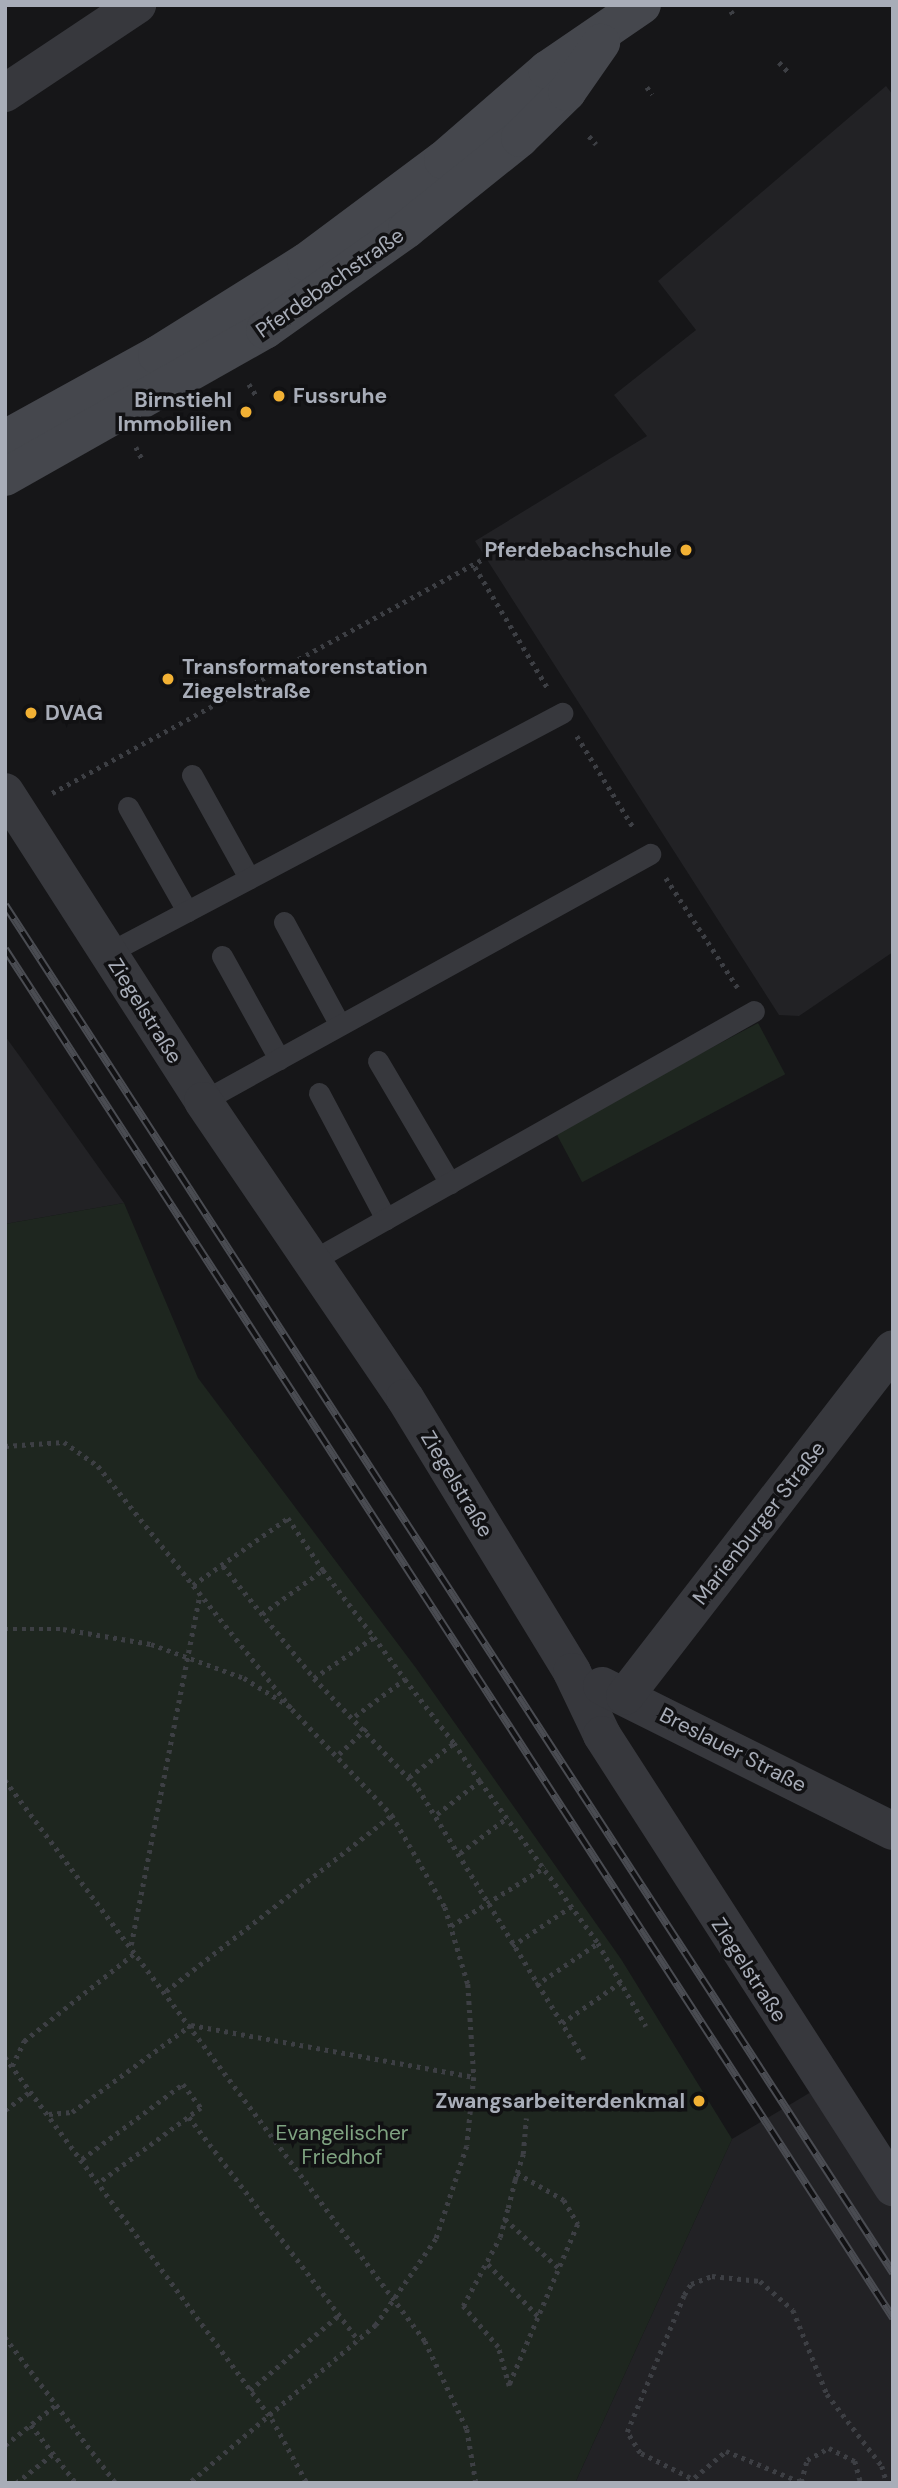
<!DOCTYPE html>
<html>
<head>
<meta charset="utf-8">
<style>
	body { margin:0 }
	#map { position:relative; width:898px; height:2488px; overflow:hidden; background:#161618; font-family:"DM Sans",sans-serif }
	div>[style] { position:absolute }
	.built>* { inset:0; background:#222225 }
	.green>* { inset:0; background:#1e261f; transform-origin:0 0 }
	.path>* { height:4.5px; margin-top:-2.25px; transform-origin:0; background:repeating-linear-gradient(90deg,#3d3f44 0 3.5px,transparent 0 8.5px) }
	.lane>* { height:21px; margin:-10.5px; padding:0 10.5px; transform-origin:10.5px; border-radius:10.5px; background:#37383d }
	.street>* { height:38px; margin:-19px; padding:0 19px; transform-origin:19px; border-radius:19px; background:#37383d }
	.secondary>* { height:38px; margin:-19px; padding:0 19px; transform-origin:19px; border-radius:19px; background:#45474d }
	.rail>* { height:8px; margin-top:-4px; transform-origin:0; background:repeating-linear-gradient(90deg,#111113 0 16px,#4a4c52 0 32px); box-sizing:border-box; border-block:2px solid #4a4c52 }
	.dots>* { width:19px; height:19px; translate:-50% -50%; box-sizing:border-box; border:4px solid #111113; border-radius:50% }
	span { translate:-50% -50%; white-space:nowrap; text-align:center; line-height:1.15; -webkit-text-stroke:7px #111113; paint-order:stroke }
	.street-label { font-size:21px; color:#a8adb8 }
	.poi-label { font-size:21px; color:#a8adb8; font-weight:700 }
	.left { translate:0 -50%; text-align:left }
	.right { translate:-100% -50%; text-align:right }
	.park-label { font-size:21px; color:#7fa381 }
	.frame { position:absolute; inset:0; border:7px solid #a8adb8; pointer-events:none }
</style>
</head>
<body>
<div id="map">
	<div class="built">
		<div style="clip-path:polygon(886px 86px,893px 95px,893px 952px,799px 1016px,779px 1015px,475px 541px,647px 436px,614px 395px,696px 330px,658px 281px)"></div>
		<div style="clip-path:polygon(5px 1036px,21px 1058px,124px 1203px,5px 1224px)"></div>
		<div style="clip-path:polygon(816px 2089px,893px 2203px,893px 2483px,575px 2483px,732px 2139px)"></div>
	</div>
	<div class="green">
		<div style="left:758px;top:1023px;width:58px;height:230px;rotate:62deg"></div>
		<div style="clip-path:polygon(124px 1203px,198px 1378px,416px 1668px,621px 1959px,732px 2139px,575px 2483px,5px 2483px,5px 1224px)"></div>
	</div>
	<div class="path">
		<div style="left:731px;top:11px;width:7px;rotate:56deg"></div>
		<div style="left:779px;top:62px;width:16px;rotate:47deg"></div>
		<div style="left:647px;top:87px;width:9px;rotate:54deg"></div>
		<div style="left:589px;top:136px;width:11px;rotate:49deg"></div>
		<div style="left:249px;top:384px;width:13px;rotate:58deg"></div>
		<div style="left:183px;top:421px;width:13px;rotate:61deg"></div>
		<div style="left:136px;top:447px;width:13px;rotate:63deg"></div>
		<div style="left:475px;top:567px;width:140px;rotate:59deg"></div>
		<div style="left:577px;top:736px;width:110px;rotate:58.3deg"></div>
		<div style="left:52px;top:793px;width:492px;rotate:-28.5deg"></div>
		<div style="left:666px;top:878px;width:131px;rotate:56.8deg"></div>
		<div style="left:5px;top:1446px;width:59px;rotate:-3.9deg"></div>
		<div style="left:64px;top:1442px;width:42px;rotate:35.2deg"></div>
		<div style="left:98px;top:1466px;width:311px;rotate:51.4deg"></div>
		<div style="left:292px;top:1709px;width:146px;rotate:46.7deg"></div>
		<div style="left:392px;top:1815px;width:106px;rotate:60.1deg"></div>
		<div style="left:445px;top:1907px;width:80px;rotate:73.4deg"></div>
		<div style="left:468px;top:1984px;width:93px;rotate:86.3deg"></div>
		<div style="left:474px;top:2077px;width:69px;rotate:95.8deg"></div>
		<div style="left:467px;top:2146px;width:98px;rotate:108.4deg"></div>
		<div style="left:436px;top:2239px;width:105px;rotate:124.9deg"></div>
		<div style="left:376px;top:2325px;width:244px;rotate:139.7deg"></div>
		<div style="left:223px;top:1566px;width:144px;rotate:50.9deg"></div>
		<div style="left:314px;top:1678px;width:151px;rotate:46.6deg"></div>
		<div style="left:418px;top:1788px;width:318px;rotate:58.5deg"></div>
		<div style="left:193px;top:1585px;width:116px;rotate:-35.2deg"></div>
		<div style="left:288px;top:1518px;width:63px;rotate:56.1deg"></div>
		<div style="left:262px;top:1614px;width:75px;rotate:-35.8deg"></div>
		<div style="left:323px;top:1570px;width:84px;rotate:52.7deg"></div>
		<div style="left:5px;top:1629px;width:58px"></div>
		<div style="left:63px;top:1629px;width:89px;rotate:9.7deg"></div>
		<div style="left:151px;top:1644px;width:99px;rotate:20.1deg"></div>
		<div style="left:244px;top:1678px;width:53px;rotate:31.9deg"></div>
		<div style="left:314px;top:1678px;width:73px;rotate:-34.3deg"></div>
		<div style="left:374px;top:1637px;width:52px;rotate:53.6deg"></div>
		<div style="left:355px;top:1716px;width:62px;rotate:-36.5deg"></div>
		<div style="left:405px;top:1679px;width:81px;rotate:52.6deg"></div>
		<div style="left:339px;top:1754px;width:38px;rotate:-43deg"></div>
		<div style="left:409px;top:1777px;width:56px;rotate:-37.1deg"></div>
		<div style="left:454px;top:1743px;width:46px;rotate:55.6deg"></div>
		<div style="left:5px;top:1780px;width:701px;rotate:53.18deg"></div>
		<div style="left:425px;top:2341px;width:98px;rotate:64.5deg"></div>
		<div style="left:467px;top:2429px;width:55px;rotate:80.5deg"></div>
		<div style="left:437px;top:1814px;width:54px;rotate:-37.5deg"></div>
		<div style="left:480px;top:1781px;width:200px;rotate:53.9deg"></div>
		<div style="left:598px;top:1943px;width:96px;rotate:60deg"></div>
		<div style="left:460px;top:1853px;width:60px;rotate:-36.9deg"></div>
		<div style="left:451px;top:1926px;width:111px;rotate:-32.1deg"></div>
		<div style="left:131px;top:1945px;width:358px;rotate:-78.9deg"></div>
		<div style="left:512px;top:1946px;width:72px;rotate:-33.7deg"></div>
		<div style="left:536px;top:1985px;width:75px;rotate:-34.1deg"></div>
		<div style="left:166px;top:1991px;width:286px;rotate:-37.9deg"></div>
		<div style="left:562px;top:2023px;width:72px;rotate:-34.8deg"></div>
		<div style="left:5px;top:2057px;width:450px;rotate:53.6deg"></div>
		<div style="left:272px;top:2419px;width:73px;rotate:61.3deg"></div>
		<div style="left:12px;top:2066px;width:28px;rotate:-64deg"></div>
		<div style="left:24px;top:2041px;width:143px;rotate:-38.5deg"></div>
		<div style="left:5px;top:2110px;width:32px;rotate:-36deg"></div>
		<div style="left:49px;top:2114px;width:23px;rotate:-5deg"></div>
		<div style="left:72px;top:2112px;width:147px;rotate:-36.2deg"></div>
		<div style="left:191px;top:2025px;width:288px;rotate:10.4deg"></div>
		<div style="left:189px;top:2117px;width:281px;rotate:52.8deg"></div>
		<div style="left:82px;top:2159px;width:126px;rotate:-36.6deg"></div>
		<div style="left:183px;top:2084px;width:30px;rotate:53deg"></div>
		<div style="left:201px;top:2108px;width:127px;rotate:143.7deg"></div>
		<div style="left:517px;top:2173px;width:54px;rotate:29.9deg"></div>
		<div style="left:564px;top:2200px;width:28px;rotate:60deg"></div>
		<div style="left:578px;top:2224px;width:176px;rotate:113.1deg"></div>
		<div style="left:509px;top:2386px;width:41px;rotate:-105.8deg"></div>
		<div style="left:498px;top:2347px;width:54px;rotate:-130.5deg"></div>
		<div style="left:463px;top:2306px;width:78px;rotate:-61.8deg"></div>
		<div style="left:500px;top:2237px;width:30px;rotate:-75deg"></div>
		<div style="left:508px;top:2208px;width:29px;rotate:-76deg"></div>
		<div style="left:515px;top:2180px;width:7px;rotate:-74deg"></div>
		<div style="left:517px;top:2173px;width:20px;rotate:-72deg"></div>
		<div style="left:523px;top:2154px;width:36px;rotate:-85deg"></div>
		<div style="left:505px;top:2219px;width:74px;rotate:42.3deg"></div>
		<div style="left:488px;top:2264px;width:75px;rotate:46.1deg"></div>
		<div style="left:5px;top:2337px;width:183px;rotate:52.8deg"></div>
		<div style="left:250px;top:2390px;width:116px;rotate:-40.1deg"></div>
		<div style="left:31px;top:2425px;width:73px;rotate:52.2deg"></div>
		<div style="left:5px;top:2445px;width:65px;rotate:-38.1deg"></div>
		<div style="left:690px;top:2478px;width:56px;rotate:-153.4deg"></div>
		<div style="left:640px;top:2453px;width:25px;rotate:-122deg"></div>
		<div style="left:627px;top:2432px;width:148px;rotate:-67.4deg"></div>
		<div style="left:684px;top:2295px;width:13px;rotate:-58deg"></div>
		<div style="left:691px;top:2284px;width:22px;rotate:-21deg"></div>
		<div style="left:712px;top:2276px;width:48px;rotate:5.9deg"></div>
		<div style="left:760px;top:2281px;width:44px;rotate:41.3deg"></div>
		<div style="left:793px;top:2310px;width:91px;rotate:68deg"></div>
		<div style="left:827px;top:2394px;width:91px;rotate:52.6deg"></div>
		<div style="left:882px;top:2466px;width:18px;rotate:74deg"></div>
		<div style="left:801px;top:2482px;width:23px;rotate:-75deg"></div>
		<div style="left:807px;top:2460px;width:25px;rotate:-29deg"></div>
		<div style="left:829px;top:2448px;width:29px;rotate:27deg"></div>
		<div style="left:855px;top:2461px;width:23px;rotate:75deg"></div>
		<div style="left:16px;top:2483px;width:47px;rotate:-38.1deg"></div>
		<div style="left:688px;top:2483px;width:50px;rotate:-40.1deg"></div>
		<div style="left:726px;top:2451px;width:81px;rotate:22.5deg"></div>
	</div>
	<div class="lane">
		<div style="left:192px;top:775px;width:118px;rotate:61deg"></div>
		<div style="left:128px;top:807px;width:120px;rotate:60.4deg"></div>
		<div style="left:284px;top:922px;width:117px;rotate:61.5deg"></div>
		<div style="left:108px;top:953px;width:514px;rotate:-27.86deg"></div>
		<div style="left:222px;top:956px;width:118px;rotate:61deg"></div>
		<div style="left:378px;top:1061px;width:142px;rotate:59.5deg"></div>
		<div style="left:319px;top:1093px;width:143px;rotate:62deg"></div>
		<div style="left:203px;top:1101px;width:511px;rotate:-28.92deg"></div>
		<div style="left:315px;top:1259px;width:504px;rotate:-29.46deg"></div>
	</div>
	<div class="street">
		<div style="left:5px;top:93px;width:159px;rotate:-33.7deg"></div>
		<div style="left:5px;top:792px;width:367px;rotate:57.3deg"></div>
		<div style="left:203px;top:1101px;width:359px;rotate:55.8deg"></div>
		<div style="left:405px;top:1398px;width:321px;rotate:58.6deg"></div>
		<div style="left:572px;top:1672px;width:70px;rotate:64.5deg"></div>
		<div style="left:602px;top:1735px;width:538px;rotate:57.23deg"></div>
		<div style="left:602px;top:1686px;width:325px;rotate:26.5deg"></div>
		<div style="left:625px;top:1696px;width:438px;rotate:-52.3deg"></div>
	</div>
	<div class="secondary">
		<div style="left:5px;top:439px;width:174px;rotate:-28.9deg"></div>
		<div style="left:157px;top:355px;width:176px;rotate:-32deg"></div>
		<div style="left:306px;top:262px;width:171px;rotate:-36.7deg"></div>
		<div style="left:443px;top:160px;width:138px;rotate:-40.9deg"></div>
		<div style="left:547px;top:70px;width:115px;rotate:-34.4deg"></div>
		<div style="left:5px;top:477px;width:299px;rotate:-29.5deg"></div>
		<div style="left:265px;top:330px;width:174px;rotate:-35.4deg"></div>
		<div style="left:407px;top:229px;width:145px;rotate:-38.8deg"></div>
		<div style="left:520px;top:138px;width:66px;rotate:-44.4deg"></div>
		<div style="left:567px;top:92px;width:60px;rotate:-55.2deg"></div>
	</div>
	<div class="rail">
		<div style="left:5px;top:905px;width:1631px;rotate:57.01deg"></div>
		<div style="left:5px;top:949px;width:1632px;rotate:57.03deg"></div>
	</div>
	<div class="dots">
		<div style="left:279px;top:396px;background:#f2b134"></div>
		<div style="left:246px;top:412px;background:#f2b134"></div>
		<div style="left:686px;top:550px;background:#f2b134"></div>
		<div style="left:168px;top:679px;background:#f2b134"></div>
		<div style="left:31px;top:713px;background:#f2b134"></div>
		<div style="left:699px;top:2101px;background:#f2b134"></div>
	</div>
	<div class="street-label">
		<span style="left:330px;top:283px;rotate:-35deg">Pferdebachstraße</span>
		<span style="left:145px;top:1011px;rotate:58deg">Ziegelstraße</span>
		<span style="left:457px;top:1484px;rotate:59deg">Ziegelstraße</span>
		<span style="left:759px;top:1523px;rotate:-52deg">Marienburger Straße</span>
		<span style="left:733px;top:1750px;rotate:27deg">Breslauer Straße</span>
		<span style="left:749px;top:1970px;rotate:57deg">Ziegelstraße</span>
	</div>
	<div class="poi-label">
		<span class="left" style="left:293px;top:396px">Fussruhe</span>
		<span class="right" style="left:232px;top:412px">Birnstiehl<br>Immobilien</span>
		<span class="right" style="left:672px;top:550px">Pferdebachschule</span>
		<span class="left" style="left:182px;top:679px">Transformatorenstation<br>Ziegelstraße</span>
		<span class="left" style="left:45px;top:713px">DVAG</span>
		<span class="right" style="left:685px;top:2101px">Zwangsarbeiterdenkmal</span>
	</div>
	<div class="park-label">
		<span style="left:342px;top:2145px">Evangelischer<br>Friedhof</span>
	</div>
	<div class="frame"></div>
</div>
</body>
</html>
